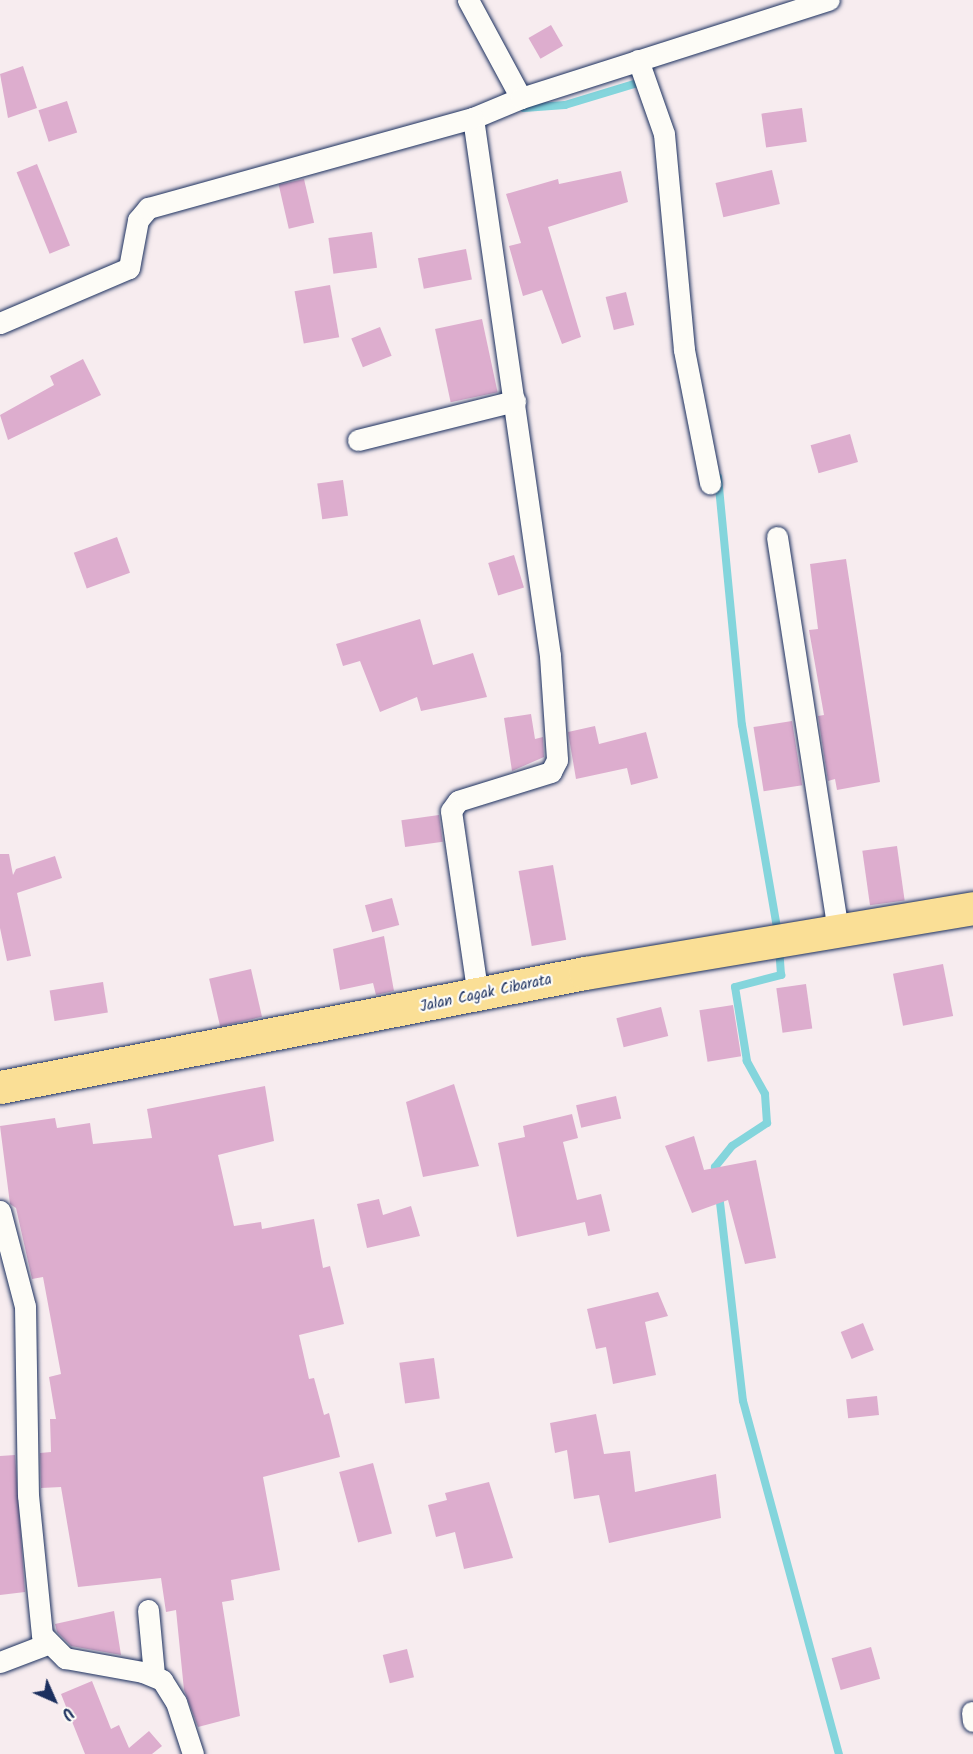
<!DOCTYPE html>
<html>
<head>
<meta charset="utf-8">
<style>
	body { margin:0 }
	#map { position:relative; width:973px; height:1754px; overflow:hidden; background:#f7ecef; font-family:Kalam,sans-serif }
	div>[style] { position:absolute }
	.stream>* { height:8px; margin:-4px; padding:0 4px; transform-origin:4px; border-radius:4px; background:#84d5dc }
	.building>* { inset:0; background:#ddadce; transform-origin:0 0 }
	.roads { filter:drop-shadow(0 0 2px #1b2f5e) drop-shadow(0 0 2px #1b2f5e) }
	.minor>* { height:21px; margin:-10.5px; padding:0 10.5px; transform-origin:10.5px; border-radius:10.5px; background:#fdfcf7 }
	.trunk>* { height:33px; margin:-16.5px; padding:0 16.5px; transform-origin:16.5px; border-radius:16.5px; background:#fadf96 }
	span { translate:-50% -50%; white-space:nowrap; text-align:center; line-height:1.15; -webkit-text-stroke:4.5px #fdfcf7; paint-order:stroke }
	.street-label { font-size:15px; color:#1b2f5e }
	.north { position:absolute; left:24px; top:1670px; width:60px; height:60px; -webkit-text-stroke:4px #fdfcf7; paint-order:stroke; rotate:135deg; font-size:16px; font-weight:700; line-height:24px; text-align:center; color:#1b2f5e }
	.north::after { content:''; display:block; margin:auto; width:21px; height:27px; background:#1b2f5e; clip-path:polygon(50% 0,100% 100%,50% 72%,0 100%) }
</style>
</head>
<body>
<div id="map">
	<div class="stream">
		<div style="left:521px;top:98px;width:10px;rotate:73deg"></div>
		<div style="left:524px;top:108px;width:41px;rotate:-4.2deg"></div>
		<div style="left:565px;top:105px;width:83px;rotate:-16.9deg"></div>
		<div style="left:718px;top:477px;width:249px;rotate:84.5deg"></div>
		<div style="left:742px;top:725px;width:212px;rotate:80.2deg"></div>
		<div style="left:716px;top:1176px;width:9px;rotate:-96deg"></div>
		<div style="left:715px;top:1167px;width:27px;rotate:-51deg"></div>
		<div style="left:732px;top:1146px;width:42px;rotate:-33.3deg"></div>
		<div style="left:767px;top:1123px;width:29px;rotate:-94deg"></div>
		<div style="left:765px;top:1094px;width:38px;rotate:-119deg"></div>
		<div style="left:747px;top:1061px;width:75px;rotate:-99.2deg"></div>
		<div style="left:735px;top:987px;width:48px;rotate:-14.6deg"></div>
		<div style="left:781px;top:975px;width:26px;rotate:-94deg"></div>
		<div style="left:719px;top:1194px;width:208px;rotate:83.4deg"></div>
		<div style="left:743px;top:1401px;width:366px;rotate:74.8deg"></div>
	</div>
	<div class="building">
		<div style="left:551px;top:25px;width:24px;height:26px;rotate:60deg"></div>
		<div style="clip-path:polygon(23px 66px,37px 108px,8px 118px,0 74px)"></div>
		<div style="left:67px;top:101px;width:33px;height:30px;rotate:72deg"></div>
		<div style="left:802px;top:108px;width:34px;height:41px;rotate:82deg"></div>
		<div style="left:37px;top:164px;width:88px;height:22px;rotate:68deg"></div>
		<div style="left:772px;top:170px;width:35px;height:58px;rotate:77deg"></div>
		<div style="clip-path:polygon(621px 171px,628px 202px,548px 227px,581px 337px,562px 344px,542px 290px,523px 296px,509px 246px,521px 243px,506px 194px,558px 179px,559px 184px)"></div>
		<div style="left:304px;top:179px;width:45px;height:26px;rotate:77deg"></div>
		<div style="left:372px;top:232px;width:36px;height:44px;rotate:82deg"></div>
		<div style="left:466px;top:249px;width:31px;height:49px;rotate:79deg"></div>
		<div style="left:330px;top:285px;width:53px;height:36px;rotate:80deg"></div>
		<div style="left:626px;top:292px;width:34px;height:21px;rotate:76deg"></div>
		<div style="left:482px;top:319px;width:75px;height:48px;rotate:78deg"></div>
		<div style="left:380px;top:327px;width:31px;height:31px;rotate:68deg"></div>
		<div style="clip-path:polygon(83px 359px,101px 395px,8px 440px,0 415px,54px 385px,50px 376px)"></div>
		<div style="left:850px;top:434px;width:29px;height:41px;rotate:74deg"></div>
		<div style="left:343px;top:480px;width:36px;height:26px;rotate:82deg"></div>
		<div style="left:117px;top:537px;width:38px;height:46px;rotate:70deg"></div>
		<div style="left:514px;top:555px;width:34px;height:27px;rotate:73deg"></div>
		<div style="clip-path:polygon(846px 559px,880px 782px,837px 790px,835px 779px,828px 781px,818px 716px,824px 715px,809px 630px,818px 629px,810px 564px)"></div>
		<div style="clip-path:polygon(420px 619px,433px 665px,473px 653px,487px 697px,421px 711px,417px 697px,380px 712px,360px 661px,343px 666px,336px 644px)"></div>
		<div style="clip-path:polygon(531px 714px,535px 739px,543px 737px,544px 757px,512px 771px,504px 718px)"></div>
		<div style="left:792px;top:721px;width:65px;height:39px;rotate:81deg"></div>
		<div style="clip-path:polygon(595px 726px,599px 744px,646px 732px,658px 778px,631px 785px,627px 768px,576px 779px,568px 732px)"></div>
		<div style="left:439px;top:815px;width:27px;height:38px;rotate:82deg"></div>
		<div style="left:897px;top:846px;width:55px;height:35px;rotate:82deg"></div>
		<div style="clip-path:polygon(0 854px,9px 854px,13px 875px,16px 869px,55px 856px,62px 878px,17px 893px,31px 956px,7px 961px,0 928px)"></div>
		<div style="left:553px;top:865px;width:76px;height:35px;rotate:80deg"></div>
		<div style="left:392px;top:898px;width:28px;height:28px;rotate:75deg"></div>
		<div style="clip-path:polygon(384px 936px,394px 991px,376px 995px,373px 983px,340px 990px,333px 949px)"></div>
		<div style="left:943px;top:964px;width:53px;height:51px;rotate:79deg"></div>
		<div style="left:251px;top:969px;width:49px;height:43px;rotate:77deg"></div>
		<div style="left:103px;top:982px;width:31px;height:54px;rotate:81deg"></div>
		<div style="left:806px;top:984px;width:45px;height:30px;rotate:82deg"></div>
		<div style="left:733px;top:1005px;width:52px;height:34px;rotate:81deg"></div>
		<div style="left:661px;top:1007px;width:30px;height:46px;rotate:76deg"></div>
		<div style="clip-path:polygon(454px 1084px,479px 1166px,423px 1177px,406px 1102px)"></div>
		<div style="clip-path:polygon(265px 1086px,274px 1141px,218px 1155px,234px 1226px,261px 1222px,262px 1229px,314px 1219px,323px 1268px,330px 1266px,344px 1324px,299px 1335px,309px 1379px,314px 1378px,324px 1415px,329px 1413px,340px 1457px,263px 1477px,280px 1570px,231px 1580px,234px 1600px,222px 1602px,240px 1716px,198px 1727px,184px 1690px,176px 1610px,166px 1612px,161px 1578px,78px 1587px,61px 1487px,41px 1488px,40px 1453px,51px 1452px,50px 1419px,56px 1419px,49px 1377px,61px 1374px,43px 1277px,32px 1279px,16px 1208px,10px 1204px,0 1126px,55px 1118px,57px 1128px,90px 1123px,93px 1144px,152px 1138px,147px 1109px)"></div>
		<div style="left:616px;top:1096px;width:23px;height:41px;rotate:77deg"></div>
		<div style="clip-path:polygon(572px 1114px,578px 1138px,563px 1142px,577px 1200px,601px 1194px,610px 1231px,588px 1236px,585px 1222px,517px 1237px,498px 1143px,525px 1137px,523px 1126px)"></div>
		<div style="clip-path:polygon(694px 1136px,704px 1170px,756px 1160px,776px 1258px,745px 1264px,728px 1200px,692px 1213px,665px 1146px)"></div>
		<div style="clip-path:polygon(379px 1199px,383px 1215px,411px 1206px,420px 1236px,367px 1248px,357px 1204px)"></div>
		<div style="clip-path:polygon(658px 1292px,668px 1316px,645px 1322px,656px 1375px,613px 1384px,606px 1347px,596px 1349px,587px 1309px)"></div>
		<div style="left:863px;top:1323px;width:29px;height:24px;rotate:68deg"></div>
		<div style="left:434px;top:1358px;width:41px;height:35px;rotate:82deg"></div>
		<div style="left:877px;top:1396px;width:19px;height:31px;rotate:84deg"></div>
		<div style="clip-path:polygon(596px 1414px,604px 1454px,630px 1451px,635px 1492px,716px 1474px,721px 1518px,609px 1543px,599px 1495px,574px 1499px,567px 1450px,555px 1453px,550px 1423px)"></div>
		<div style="clip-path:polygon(15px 1455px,25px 1592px,0 1595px,0 1456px)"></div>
		<div style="left:373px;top:1463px;width:73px;height:35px;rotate:75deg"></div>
		<div style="clip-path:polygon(489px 1482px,513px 1558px,464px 1569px,455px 1532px,436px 1537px,428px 1505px,447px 1500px,445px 1493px)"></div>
		<div style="clip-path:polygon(114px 1611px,121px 1655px,71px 1646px,57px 1632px,55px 1624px)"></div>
		<div style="left:871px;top:1647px;width:33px;height:41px;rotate:74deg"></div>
		<div style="left:407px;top:1649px;width:29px;height:25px;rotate:76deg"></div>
		<div style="clip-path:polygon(92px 1681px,111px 1729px,119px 1725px,129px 1748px,149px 1731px,162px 1746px,152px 1754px,85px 1754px,61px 1694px)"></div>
	</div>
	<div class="roads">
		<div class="minor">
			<div style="left:468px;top:0;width:111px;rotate:61.6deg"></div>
			<div style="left:521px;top:98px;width:52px;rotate:157.4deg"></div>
			<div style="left:473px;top:118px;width:543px;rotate:81.85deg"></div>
			<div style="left:550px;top:656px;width:104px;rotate:86.1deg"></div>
			<div style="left:557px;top:760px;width:13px;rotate:117deg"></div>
			<div style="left:551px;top:772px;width:97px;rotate:162.7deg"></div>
			<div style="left:458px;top:801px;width:12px;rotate:125deg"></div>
			<div style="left:451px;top:811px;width:187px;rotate:81.7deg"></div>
			<div style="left:638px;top:60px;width:78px;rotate:70.6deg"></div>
			<div style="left:664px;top:134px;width:217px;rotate:84.7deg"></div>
			<div style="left:684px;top:350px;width:136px;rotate:78.9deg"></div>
			<div style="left:521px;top:98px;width:323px;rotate:-17.7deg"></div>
			<div style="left:0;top:323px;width:140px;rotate:-23.1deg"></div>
			<div style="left:129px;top:268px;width:49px;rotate:-79.4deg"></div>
			<div style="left:138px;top:220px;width:16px;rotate:-50deg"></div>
			<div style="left:148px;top:208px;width:337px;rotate:-15.5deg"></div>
			<div style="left:358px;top:440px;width:162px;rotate:-14deg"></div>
			<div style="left:777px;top:537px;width:400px;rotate:81.2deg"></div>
			<div style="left:0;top:1211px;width:98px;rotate:75.3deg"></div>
			<div style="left:25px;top:1306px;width:189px;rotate:89.1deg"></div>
			<div style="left:28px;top:1495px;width:141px;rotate:84.3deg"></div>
			<div style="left:42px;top:1635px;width:33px;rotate:45deg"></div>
			<div style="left:65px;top:1658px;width:79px;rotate:10.2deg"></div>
			<div style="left:143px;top:1672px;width:21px;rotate:23deg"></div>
			<div style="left:162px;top:1680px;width:26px;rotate:58deg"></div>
			<div style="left:176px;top:1702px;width:55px;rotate:71.9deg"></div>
			<div style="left:148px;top:1610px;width:65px;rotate:84.7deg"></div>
			<div style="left:0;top:1662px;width:50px;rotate:-21deg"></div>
			<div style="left:972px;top:1712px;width:9px;rotate:84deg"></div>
		</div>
		<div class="trunk">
			<div style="left:0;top:1087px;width:596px;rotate:-11.03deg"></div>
			<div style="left:585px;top:973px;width:393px;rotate:-9.5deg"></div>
		</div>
	</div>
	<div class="street-label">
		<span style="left:486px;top:994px;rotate:-12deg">Jalan Cagak Cibarata</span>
	</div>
	<div class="north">U</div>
</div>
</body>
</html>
